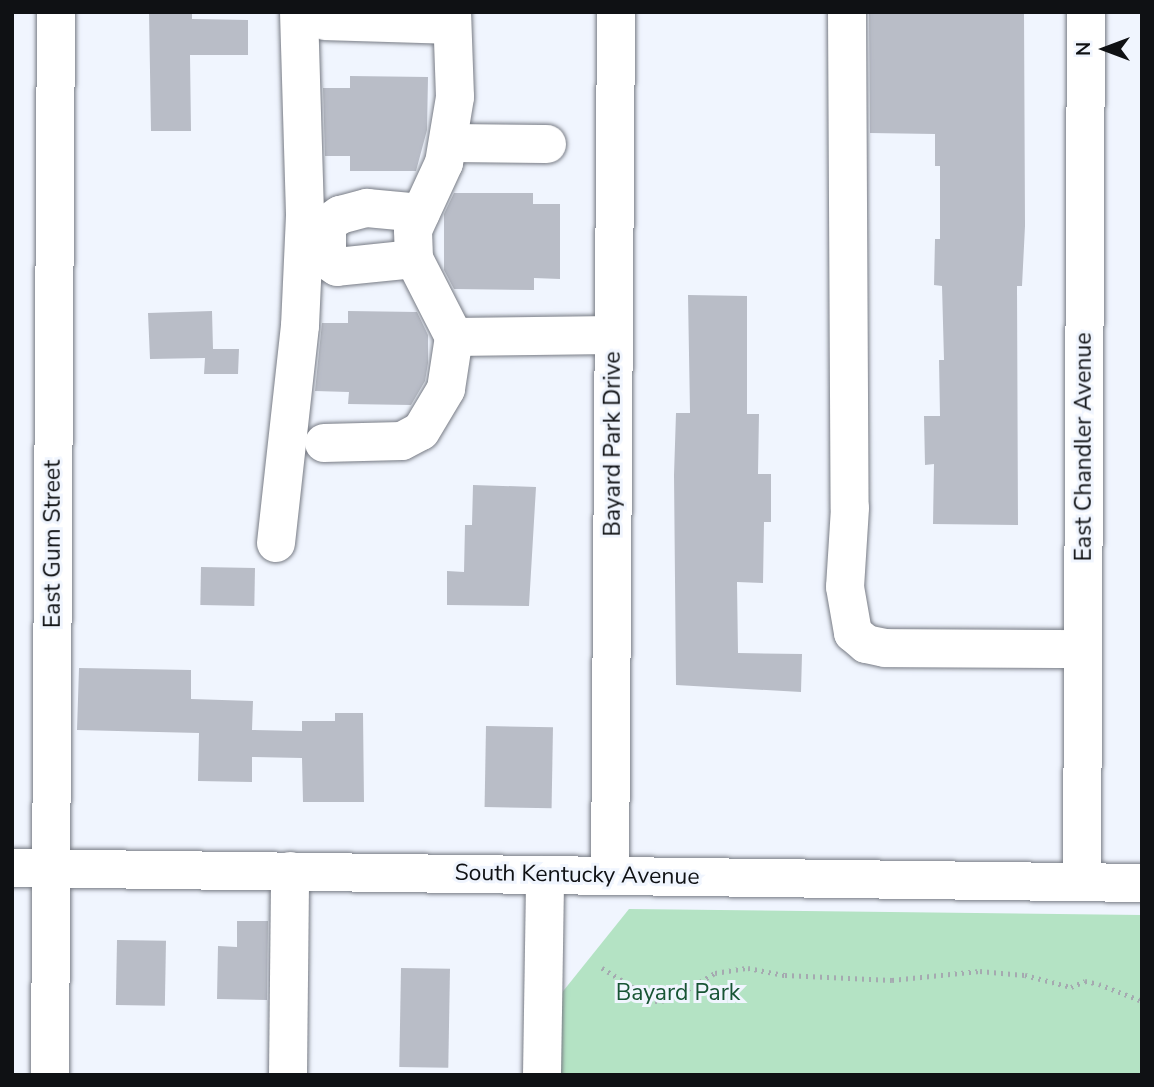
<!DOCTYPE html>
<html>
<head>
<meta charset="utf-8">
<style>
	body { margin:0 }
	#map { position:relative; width:1154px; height:1087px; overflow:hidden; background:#f0f5fe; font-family:"Nunito Sans",sans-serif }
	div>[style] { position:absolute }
	.green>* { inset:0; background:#b4e3c4 }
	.building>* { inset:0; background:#b9bdc7; transform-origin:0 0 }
	.path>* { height:4.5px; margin-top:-2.25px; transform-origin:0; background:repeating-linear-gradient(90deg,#a5a9b0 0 2px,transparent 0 7px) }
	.roads { filter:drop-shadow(0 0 2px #777b84) drop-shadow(0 0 2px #777b84) }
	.minor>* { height:38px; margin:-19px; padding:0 19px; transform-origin:19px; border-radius:19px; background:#fff }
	span { translate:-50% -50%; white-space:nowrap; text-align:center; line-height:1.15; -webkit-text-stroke:6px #f0f5fe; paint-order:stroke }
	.street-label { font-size:23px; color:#0f1114 }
	.park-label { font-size:23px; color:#175434 }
	.frame { position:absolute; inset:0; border:14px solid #0f1114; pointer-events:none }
	.north { position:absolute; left:1070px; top:14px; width:70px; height:70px; -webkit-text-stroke:5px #f0f5fe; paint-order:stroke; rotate:270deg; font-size:19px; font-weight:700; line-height:28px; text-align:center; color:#0f1114 }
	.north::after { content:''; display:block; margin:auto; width:24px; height:32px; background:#0f1114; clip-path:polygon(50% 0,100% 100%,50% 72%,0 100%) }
</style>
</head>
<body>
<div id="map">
	<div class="green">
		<div style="clip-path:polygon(629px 909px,1142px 915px,1142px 1075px,559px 1075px,560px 995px)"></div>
	</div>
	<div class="building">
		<div style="clip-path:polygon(149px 12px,192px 12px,192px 19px,248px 20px,248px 55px,190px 55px,191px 131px,151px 131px)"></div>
		<div style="clip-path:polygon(869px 12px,1024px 12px,1025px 226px,1022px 286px,1017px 286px,1018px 525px,933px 524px,934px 464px,925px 465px,924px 416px,940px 416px,939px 360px,944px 360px,942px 286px,934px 285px,935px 239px,940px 239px,940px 166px,935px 166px,935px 134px,870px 133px)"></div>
		<div style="clip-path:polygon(350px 76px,428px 77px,427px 130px,416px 171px,350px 171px,350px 156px,325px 156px,323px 88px,350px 88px)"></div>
		<div style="clip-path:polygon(454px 193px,533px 193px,533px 204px,560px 204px,560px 279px,534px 278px,534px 290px,454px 289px,444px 270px,444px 214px)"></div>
		<div style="clip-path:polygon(688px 295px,747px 296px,747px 414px,759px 414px,758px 474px,771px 474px,771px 522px,764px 522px,763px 583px,737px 582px,738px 653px,802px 654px,801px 692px,676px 685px,674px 475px,676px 413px,690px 413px)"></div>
		<div style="clip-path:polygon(212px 311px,213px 349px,239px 349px,238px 374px,204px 374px,205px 358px,150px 359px,148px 313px)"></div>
		<div style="clip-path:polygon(348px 311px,417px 312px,428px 335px,428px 363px,425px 381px,411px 405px,348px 404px,349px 392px,315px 391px,322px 323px,348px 323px)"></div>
		<div style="clip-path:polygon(473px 485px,536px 487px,529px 606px,447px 605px,447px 571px,464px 572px,465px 525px,472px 525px)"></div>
		<div style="left:201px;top:567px;width:54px;height:38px;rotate:1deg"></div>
		<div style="clip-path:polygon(79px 668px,191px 670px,191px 699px,253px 701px,252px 730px,302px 731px,302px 721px,335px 721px,335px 713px,363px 713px,364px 802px,303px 802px,302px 758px,252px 757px,252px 782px,198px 781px,199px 733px,77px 730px)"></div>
		<div style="left:486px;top:726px;width:67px;height:81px;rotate:1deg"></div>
		<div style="clip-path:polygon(237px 921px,268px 921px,267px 1000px,217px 999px,218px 946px,237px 947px)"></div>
		<div style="left:117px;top:940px;width:49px;height:65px;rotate:1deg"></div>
		<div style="left:401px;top:968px;width:49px;height:99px;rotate:1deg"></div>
	</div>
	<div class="path">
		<div style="left:602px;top:968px;width:62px;rotate:31.9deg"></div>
		<div style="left:655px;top:1001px;width:15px;rotate:-4deg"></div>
		<div style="left:670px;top:1000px;width:52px;rotate:-31deg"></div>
		<div style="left:715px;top:973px;width:33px;rotate:-9deg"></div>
		<div style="left:748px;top:968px;width:38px;rotate:11deg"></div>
		<div style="left:785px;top:975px;width:107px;rotate:2.7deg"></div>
		<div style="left:892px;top:980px;width:88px;rotate:-5.8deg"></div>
		<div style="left:980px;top:971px;width:45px;rotate:5.1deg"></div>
		<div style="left:1025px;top:975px;width:48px;rotate:14.6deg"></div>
		<div style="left:1071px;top:987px;width:15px;rotate:-23deg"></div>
		<div style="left:1085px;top:981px;width:14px;rotate:12deg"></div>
		<div style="left:1099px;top:984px;width:46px;rotate:21.6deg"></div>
	</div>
	<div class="roads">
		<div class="minor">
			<div style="left:847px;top:12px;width:496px;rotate:89.7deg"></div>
			<div style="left:850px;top:508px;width:79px;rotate:93.6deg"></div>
			<div style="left:845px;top:587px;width:47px;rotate:80.1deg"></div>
			<div style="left:853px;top:633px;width:17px;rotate:40deg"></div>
			<div style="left:866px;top:644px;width:19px;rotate:12deg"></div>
			<div style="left:885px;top:648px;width:198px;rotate:0.3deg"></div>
			<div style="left:325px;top:21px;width:127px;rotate:1.8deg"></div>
			<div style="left:448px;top:143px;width:99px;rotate:0.6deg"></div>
			<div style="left:414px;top:259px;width:77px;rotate:174.1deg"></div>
			<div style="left:337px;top:267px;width:12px;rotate:-145deg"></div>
			<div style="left:327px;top:260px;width:36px;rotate:-90deg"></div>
			<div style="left:327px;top:224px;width:16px;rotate:-35deg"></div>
			<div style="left:340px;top:215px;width:28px;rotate:-15deg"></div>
			<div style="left:367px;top:208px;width:54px;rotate:5.3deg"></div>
			<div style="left:454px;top:337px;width:160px;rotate:-0.7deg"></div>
			<div style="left:324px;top:443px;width:78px;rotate:-1.5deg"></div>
			<div style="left:402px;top:441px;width:21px;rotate:-28deg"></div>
			<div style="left:421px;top:431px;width:49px;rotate:-59.2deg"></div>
			<div style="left:446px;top:389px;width:53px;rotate:-81.3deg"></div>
			<div style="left:454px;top:337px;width:88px;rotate:-117.1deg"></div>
			<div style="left:414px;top:259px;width:29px;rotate:-92deg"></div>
			<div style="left:413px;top:230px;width:74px;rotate:-65.2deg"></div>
			<div style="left:444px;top:163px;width:67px;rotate:-80.5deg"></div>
			<div style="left:455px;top:97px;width:85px;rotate:-92deg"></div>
			<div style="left:276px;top:543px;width:218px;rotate:-83.7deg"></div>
			<div style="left:300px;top:326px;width:112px;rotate:-87.4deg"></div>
			<div style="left:305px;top:214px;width:202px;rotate:-91.7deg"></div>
			<div style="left:12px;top:868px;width:1130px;rotate:0.76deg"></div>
			<div style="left:610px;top:876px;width:864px;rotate:-89.6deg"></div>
			<div style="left:1082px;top:882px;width:870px;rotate:-89.74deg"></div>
			<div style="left:50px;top:1075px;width:1063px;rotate:-89.68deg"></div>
			<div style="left:288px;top:1075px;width:204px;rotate:-89.4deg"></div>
			<div style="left:542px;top:1075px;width:200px;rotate:-89.1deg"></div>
		</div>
	</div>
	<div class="street-label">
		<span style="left:613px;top:444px;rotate:-90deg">Bayard Park Drive</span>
		<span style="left:1084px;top:447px;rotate:-90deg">East Chandler Avenue</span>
		<span style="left:53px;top:544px;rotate:-90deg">East Gum Street</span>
		<span style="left:577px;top:875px;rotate:1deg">South Kentucky Avenue</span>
	</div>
	<div class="park-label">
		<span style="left:678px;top:993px">Bayard Park</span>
	</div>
	<div class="frame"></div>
	<div class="north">N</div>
</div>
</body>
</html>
